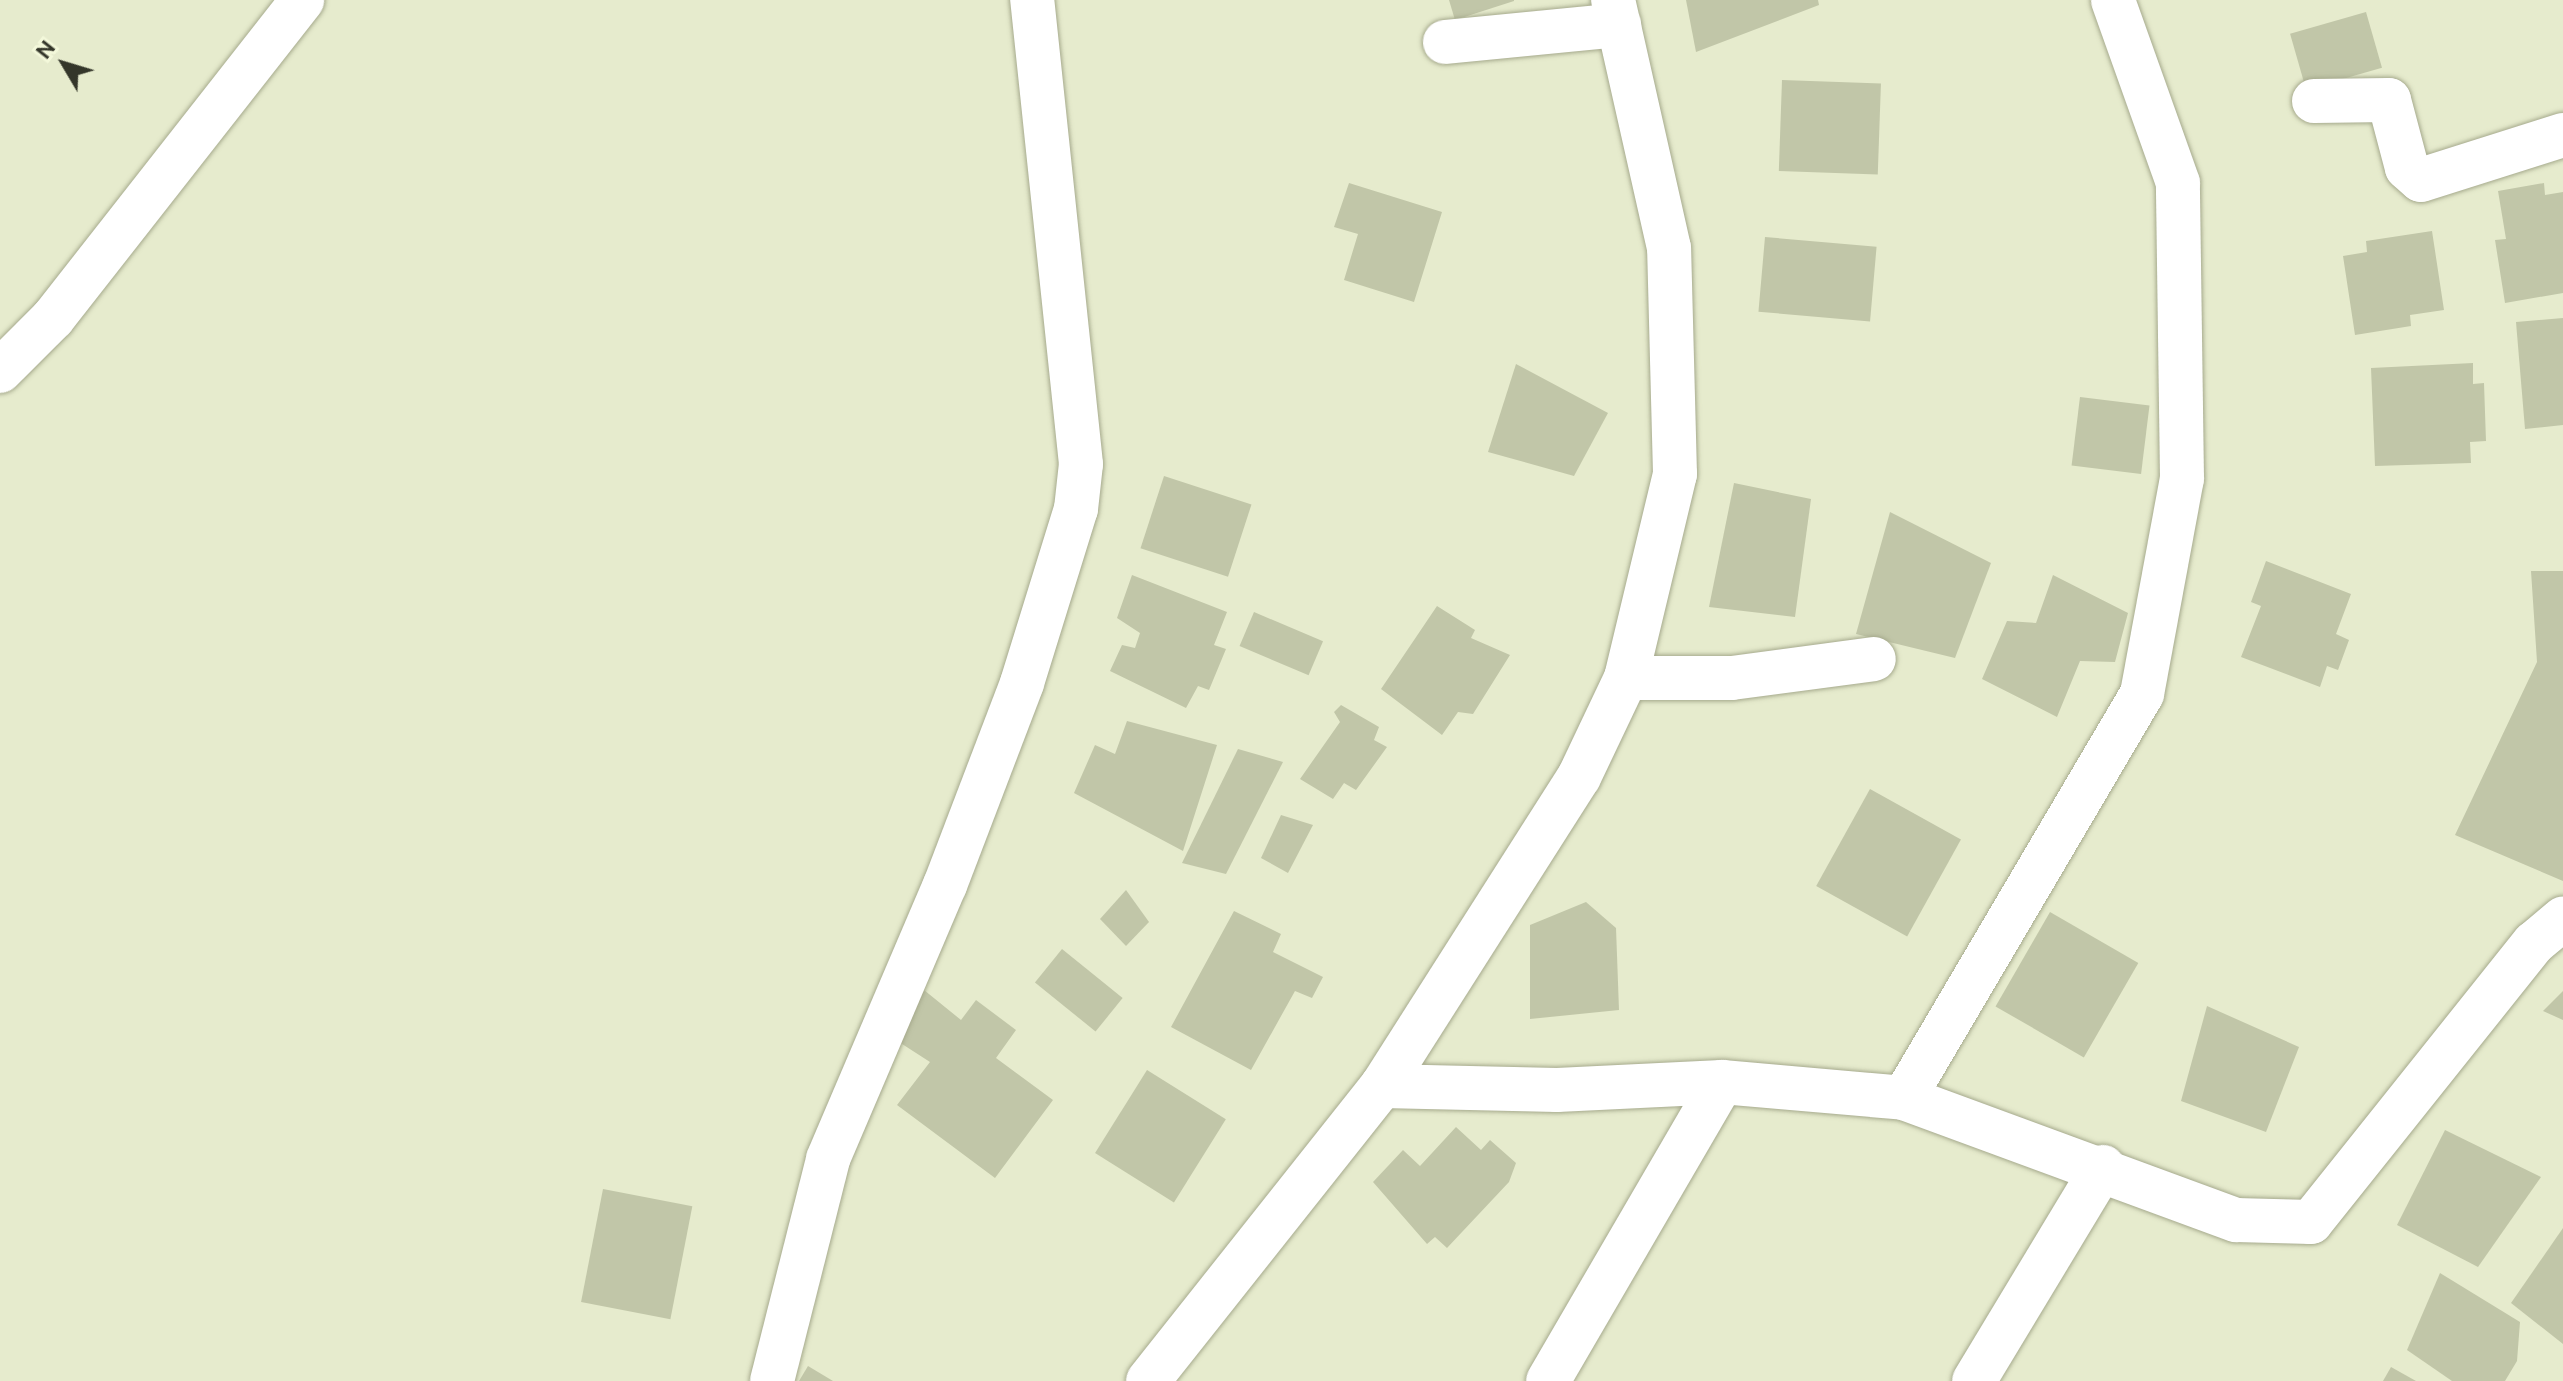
<!DOCTYPE html>
<html>
<head>
<meta charset="utf-8">
<style>
	body { margin:0 }
	#map { position:relative; width:2563px; height:1381px; overflow:hidden; background:#e6ebcd; font-family:Ubuntu,sans-serif }
	div>[style] { position:absolute }
	.building>* { inset:0; background:#c1c6a8; transform-origin:0 0 }
	.roads { filter:drop-shadow(0 0 2px #a6aa8d) drop-shadow(0 0 2px #a6aa8d) }
	.minor>* { height:44px; margin:-22px; padding:0 22px; transform-origin:22px; border-radius:22px; background:#fff }
	span { translate:-50% -50%; white-space:nowrap; text-align:center; line-height:1.15; -webkit-text-stroke:7px #f3f8da; paint-order:stroke }
	.north { position:absolute; left:24px; top:24px; width:80px; height:80px; -webkit-text-stroke:6px #f3f8da; paint-order:stroke; rotate:308deg; font-size:22px; font-weight:700; line-height:32px; text-align:center; color:#34362a }
	.north::after { content:''; display:block; margin:auto; width:28px; height:36px; background:#34362a; clip-path:polygon(50% 0,100% 100%,50% 72%,0 100%) }
</style>
</head>
<body>
<div id="map">
	<div class="building">
		<div style="clip-path:polygon(1449px 0,1514px 0,1514px 1px,1455px 20px)"></div>
		<div style="clip-path:polygon(1686px 0,1818px 0,1819px 5px,1696px 52px)"></div>
		<div style="left:2366px;top:12px;width:58px;height:79px;rotate:74deg"></div>
		<div style="left:1782px;top:80px;width:99px;height:91px;rotate:2deg"></div>
		<div style="clip-path:polygon(1349px 183px,1442px 212px,1414px 302px,1344px 280px,1358px 234px,1334px 227px)"></div>
		<div style="clip-path:polygon(2544px 183px,2545px 195px,2563px 192px,2563px 293px,2505px 303px,2495px 240px,2506px 239px,2498px 191px)"></div>
		<div style="clip-path:polygon(2432px 231px,2444px 310px,2410px 315px,2411px 326px,2355px 335px,2343px 256px,2367px 252px,2366px 241px)"></div>
		<div style="left:1765px;top:237px;width:112px;height:75px;rotate:5deg"></div>
		<div style="clip-path:polygon(2563px 318px,2563px 425px,2525px 429px,2516px 322px)"></div>
		<div style="clip-path:polygon(2473px 363px,2473px 384px,2484px 383px,2486px 441px,2470px 442px,2471px 463px,2375px 466px,2371px 368px)"></div>
		<div style="clip-path:polygon(1516px 364px,1608px 413px,1574px 476px,1488px 452px)"></div>
		<div style="left:2080px;top:397px;width:70px;height:69px;rotate:7deg"></div>
		<div style="left:1164px;top:476px;width:92px;height:76px;rotate:18deg"></div>
		<div style="clip-path:polygon(1734px 483px,1811px 499px,1795px 617px,1709px 607px)"></div>
		<div style="clip-path:polygon(1890px 512px,1991px 563px,1955px 658px,1856px 634px)"></div>
		<div style="clip-path:polygon(2266px 561px,2351px 594px,2336px 634px,2349px 640px,2338px 670px,2327px 666px,2320px 687px,2241px 657px,2261px 606px,2251px 602px)"></div>
		<div style="clip-path:polygon(2531px 571px,2563px 571px,2563px 881px,2455px 835px,2537px 662px)"></div>
		<div style="clip-path:polygon(1132px 575px,1227px 612px,1214px 645px,1226px 649px,1209px 690px,1198px 686px,1186px 708px,1110px 671px,1122px 645px,1135px 648px,1140px 633px,1117px 618px)"></div>
		<div style="clip-path:polygon(2053px 575px,2128px 613px,2115px 662px,2080px 661px,2057px 717px,1982px 679px,2007px 621px,2036px 623px)"></div>
		<div style="clip-path:polygon(1437px 606px,1475px 630px,1471px 638px,1510px 655px,1473px 714px,1458px 712px,1442px 735px,1381px 689px)"></div>
		<div style="left:1254px;top:612px;width:75px;height:37px;rotate:23deg"></div>
		<div style="clip-path:polygon(1341px 705px,1379px 727px,1374px 740px,1387px 747px,1356px 790px,1344px 783px,1333px 799px,1300px 779px,1340px 722px,1334px 712px)"></div>
		<div style="clip-path:polygon(1127px 721px,1217px 745px,1183px 851px,1074px 793px,1095px 745px,1115px 754px)"></div>
		<div style="clip-path:polygon(1238px 749px,1283px 762px,1226px 874px,1182px 863px)"></div>
		<div style="left:1870px;top:789px;width:104px;height:111px;rotate:29deg"></div>
		<div style="clip-path:polygon(1281px 815px,1313px 825px,1288px 873px,1261px 858px)"></div>
		<div style="clip-path:polygon(1126px 890px,1149px 922px,1126px 946px,1100px 919px)"></div>
		<div style="clip-path:polygon(1586px 902px,1616px 928px,1619px 1010px,1530px 1019px,1530px 925px)"></div>
		<div style="clip-path:polygon(1234px 911px,1281px 934px,1273px 952px,1323px 977px,1312px 998px,1295px 991px,1251px 1070px,1171px 1027px)"></div>
		<div style="left:2050px;top:912px;width:102px;height:109px;rotate:30deg"></div>
		<div style="left:1062px;top:949px;width:78px;height:43px;rotate:39deg"></div>
		<div style="clip-path:polygon(924px 990px,961px 1020px,976px 1000px,1016px 1030px,996px 1058px,1053px 1100px,995px 1178px,897px 1105px,930px 1062px,885px 1033px)"></div>
		<div style="clip-path:polygon(2563px 991px,2563px 1020px,2543px 1011px)"></div>
		<div style="clip-path:polygon(2207px 1006px,2299px 1047px,2266px 1132px,2181px 1101px)"></div>
		<div style="left:1147px;top:1070px;width:93px;height:98px;rotate:32deg"></div>
		<div style="clip-path:polygon(1456px 1127px,1481px 1150px,1490px 1140px,1516px 1163px,1509px 1182px,1447px 1248px,1435px 1237px,1427px 1244px,1373px 1182px,1403px 1150px,1420px 1166px)"></div>
		<div style="clip-path:polygon(2445px 1130px,2541px 1177px,2478px 1267px,2397px 1225px)"></div>
		<div style="left:603px;top:1189px;width:91px;height:115px;rotate:11deg"></div>
		<div style="clip-path:polygon(2563px 1228px,2563px 1344px,2511px 1303px)"></div>
		<div style="clip-path:polygon(2440px 1273px,2520px 1322px,2517px 1361px,2505px 1381px,2452px 1381px,2407px 1350px)"></div>
		<div style="clip-path:polygon(808px 1366px,833px 1381px,799px 1381px)"></div>
		<div style="clip-path:polygon(2391px 1367px,2416px 1381px,2383px 1381px)"></div>
	</div>
	<div class="roads">
		<div class="minor">
			<div style="left:1445px;top:42px;width:175px;rotate:-5.6deg"></div>
			<div style="left:2314px;top:101px;width:75px;rotate:-0.8deg"></div>
			<div style="left:2389px;top:100px;width:70px;rotate:75.2deg"></div>
			<div style="left:2407px;top:168px;width:18px;rotate:41deg"></div>
			<div style="left:2421px;top:180px;width:149px;rotate:-17.6deg"></div>
			<div style="left:0;top:371px;width:75px;rotate:-45deg"></div>
			<div style="left:53px;top:318px;width:404px;rotate:-51.9deg"></div>
			<div style="left:1626px;top:678px;width:106px"></div>
			<div style="left:1732px;top:678px;width:143px;rotate:-7.6deg"></div>
			<div style="left:1382px;top:1086px;width:366px;rotate:-57.5deg"></div>
			<div style="left:1579px;top:777px;width:110px;rotate:-64.6deg"></div>
			<div style="left:1626px;top:678px;width:210px;rotate:-76.5deg"></div>
			<div style="left:1675px;top:474px;width:226px;rotate:-91.5deg"></div>
			<div style="left:1669px;top:248px;width:254px;rotate:-102.7deg"></div>
			<div style="left:1904px;top:1098px;width:469px;rotate:-59.5deg"></div>
			<div style="left:2142px;top:694px;width:219px;rotate:-79.5deg"></div>
			<div style="left:2182px;top:479px;width:296px;rotate:-90.8deg"></div>
			<div style="left:2178px;top:183px;width:194px;rotate:-109.6deg"></div>
			<div style="left:772px;top:1381px;width:229px;rotate:-75.8deg"></div>
			<div style="left:828px;top:1159px;width:298px;rotate:-66.9deg"></div>
			<div style="left:945px;top:885px;width:216px;rotate:-69.1deg"></div>
			<div style="left:1022px;top:683px;width:182px;rotate:-72.8deg"></div>
			<div style="left:1076px;top:509px;width:45px;rotate:-83.7deg"></div>
			<div style="left:1081px;top:464px;width:467px;rotate:-96deg"></div>
			<div style="left:1148px;top:1381px;width:377px;rotate:-51.6deg"></div>
			<div style="left:1382px;top:1086px;width:175px;rotate:1.3deg"></div>
			<div style="left:1557px;top:1090px;width:165px;rotate:-2.8deg"></div>
			<div style="left:1722px;top:1082px;width:183px;rotate:5deg"></div>
			<div style="left:1904px;top:1098px;width:354px;rotate:20.2deg"></div>
			<div style="left:2236px;top:1220px;width:75px;rotate:1.5deg"></div>
			<div style="left:2311px;top:1222px;width:357px;rotate:-51.4deg"></div>
			<div style="left:2534px;top:943px;width:38px;rotate:-40deg"></div>
			<div style="left:1548px;top:1381px;width:346px;rotate:-59.8deg"></div>
			<div style="left:1974px;top:1381px;width:250px;rotate:-58.9deg"></div>
		</div>
	</div>
	<div class="north">N</div>
</div>
</body>
</html>
